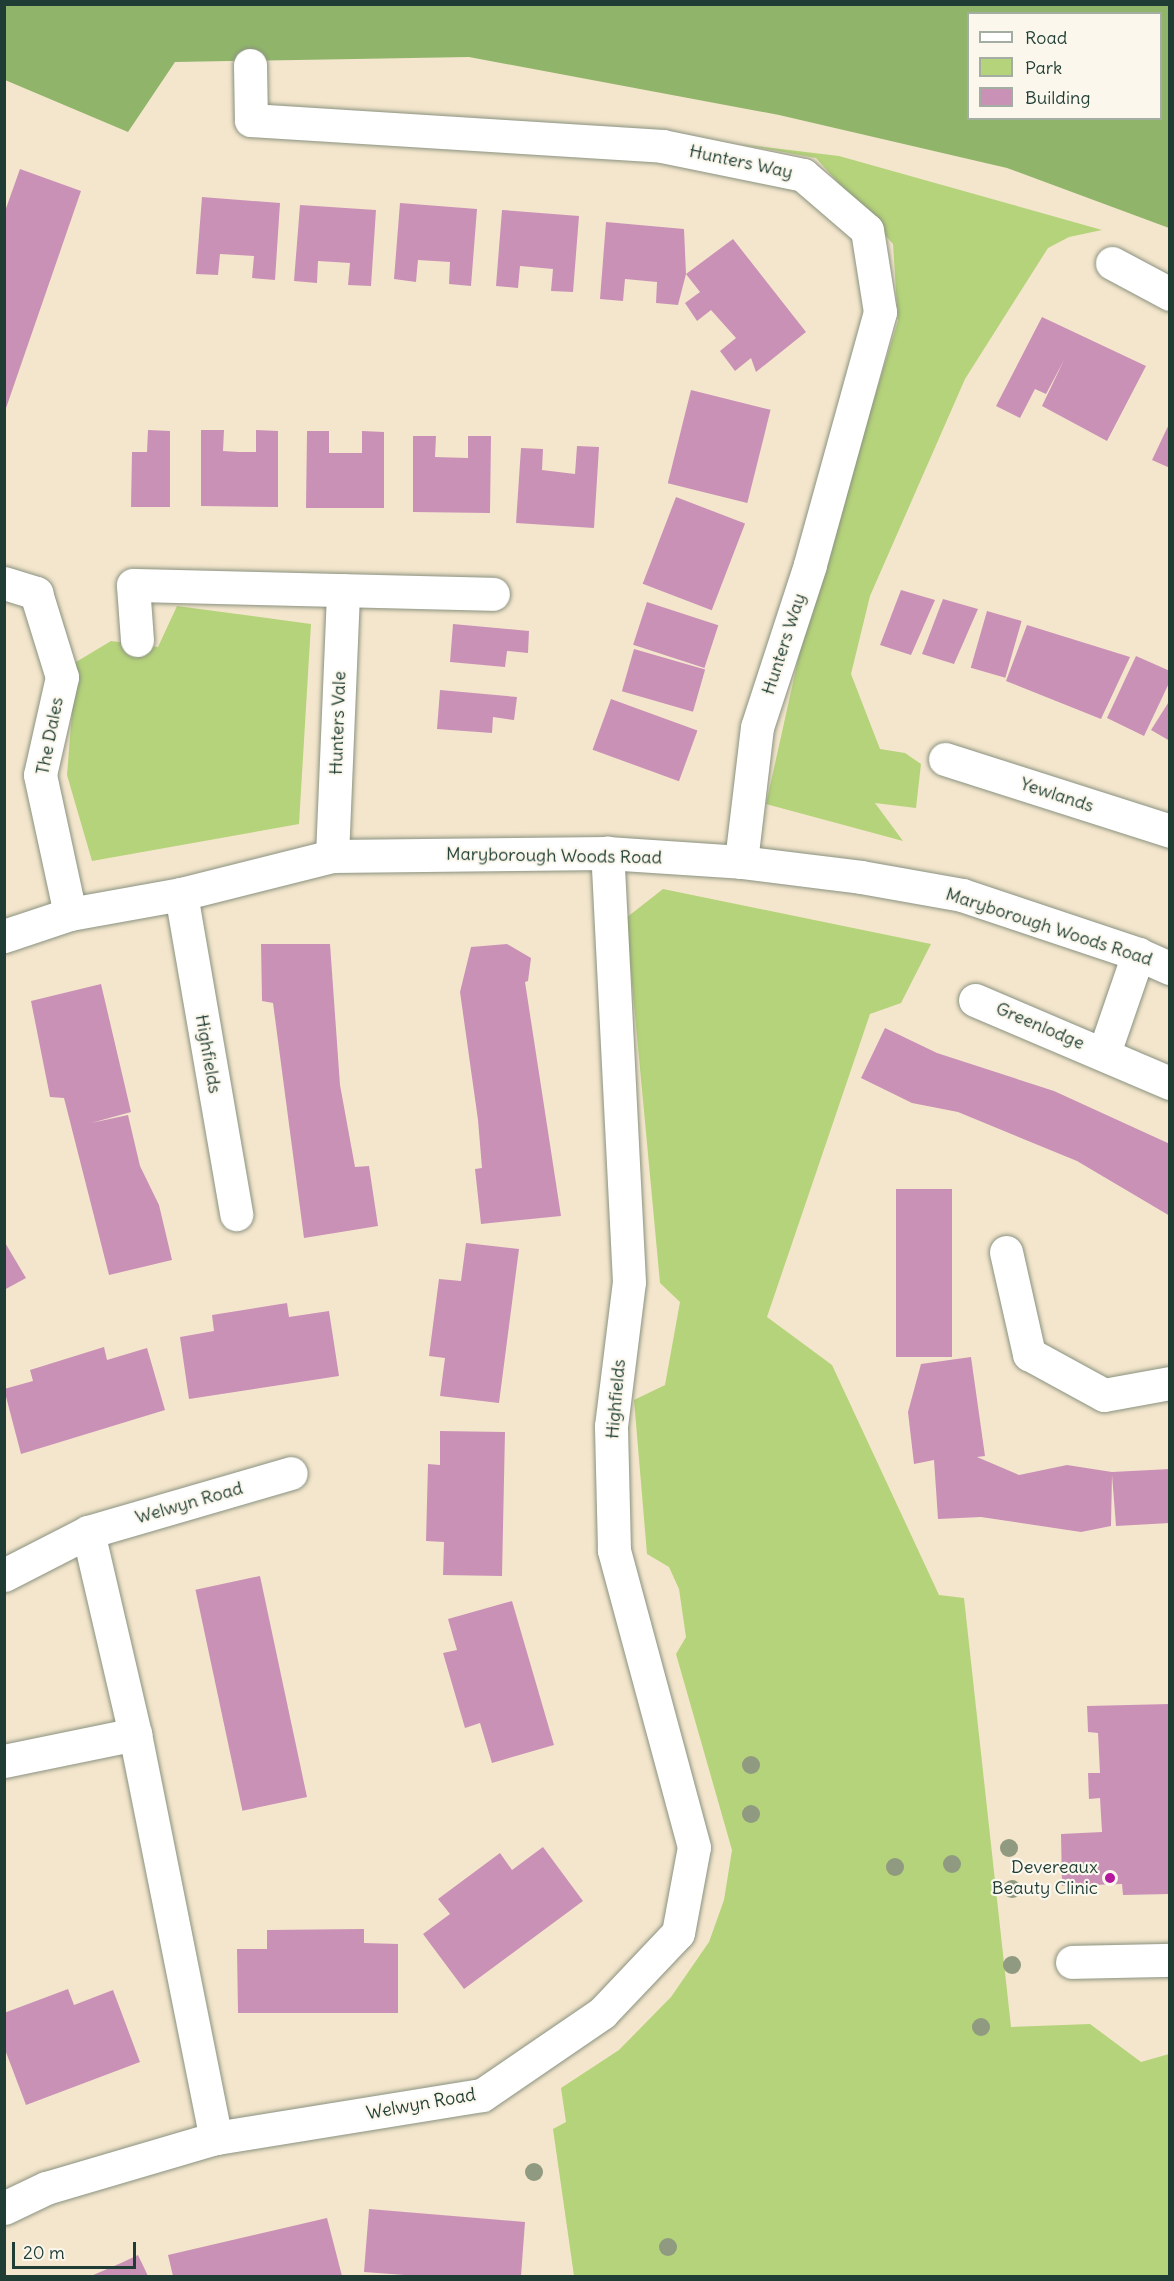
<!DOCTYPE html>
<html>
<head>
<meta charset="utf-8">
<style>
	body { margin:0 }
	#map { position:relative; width:1174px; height:2281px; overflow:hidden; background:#f4e6cc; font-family:Delius,sans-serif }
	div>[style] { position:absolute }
	.green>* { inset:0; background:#b5d37a }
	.forest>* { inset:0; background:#90b56a }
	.building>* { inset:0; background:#ca91b7; transform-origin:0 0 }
	.roads { filter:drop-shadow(0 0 2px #8a9280) drop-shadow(0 0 2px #8a9280) }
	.minor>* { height:33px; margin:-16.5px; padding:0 16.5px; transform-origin:16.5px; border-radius:16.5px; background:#fff }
	.trees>* { width:18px; height:18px; margin:-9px; border-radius:50%; background:#8f9a80 }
	.dots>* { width:16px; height:16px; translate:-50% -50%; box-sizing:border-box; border:3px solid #fbf7ec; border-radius:50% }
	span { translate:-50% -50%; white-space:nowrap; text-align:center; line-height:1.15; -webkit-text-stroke:4.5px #fbf7ec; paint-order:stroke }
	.street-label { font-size:18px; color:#1f3d34 }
	.poi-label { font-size:18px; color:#1f3d34 }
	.right { translate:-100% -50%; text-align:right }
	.frame { position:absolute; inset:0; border:6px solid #1f3d34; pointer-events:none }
	.legend { position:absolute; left:967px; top:12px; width:195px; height:108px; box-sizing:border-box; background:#fbf7ec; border:2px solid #a3ada2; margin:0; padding:8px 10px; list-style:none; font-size:18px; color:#1f3d34 }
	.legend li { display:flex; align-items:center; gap:12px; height:30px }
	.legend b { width:30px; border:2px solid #a3ada2 }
	.scale { position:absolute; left:12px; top:2242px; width:124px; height:27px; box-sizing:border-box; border:3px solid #1f3d34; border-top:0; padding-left:8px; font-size:18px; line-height:21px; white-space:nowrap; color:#1f3d34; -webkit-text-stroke:4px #fbf7ec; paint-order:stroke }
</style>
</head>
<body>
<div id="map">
	<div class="green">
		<div style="clip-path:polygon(740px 144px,839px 156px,1102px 230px,1069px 237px,1048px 248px,965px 379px,870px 596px,851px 674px,880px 749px,905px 753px,921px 764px,916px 808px,875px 803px,903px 841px,766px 804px,810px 606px,898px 321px,893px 244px,816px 158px)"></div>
		<div style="clip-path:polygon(177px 606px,311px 624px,299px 824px,92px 861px,67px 775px,76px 662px,111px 641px,158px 647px)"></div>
		<div style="clip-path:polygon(663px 889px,931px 944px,901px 1003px,870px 1014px,767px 1317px,832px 1365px,939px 1595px,964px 1598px,1011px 2027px,1090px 2024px,1141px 2062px,1169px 2054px,1169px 2276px,574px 2276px,553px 2129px,566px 2122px,561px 2088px,619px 2050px,671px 1997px,709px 1942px,724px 1900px,732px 1850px,676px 1654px,686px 1637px,679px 1589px,669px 1567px,647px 1554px,634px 1400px,665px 1385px,680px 1302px,660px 1283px,626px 918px)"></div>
	</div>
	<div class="forest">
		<div style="clip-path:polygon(evenodd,4px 5px,1169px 5px,1169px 228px,1007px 168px,779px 115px,469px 57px,175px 62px,128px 132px,5px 80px,4px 5px,968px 14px,1160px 14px,1160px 118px,968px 118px,968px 14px)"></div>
	</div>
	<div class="building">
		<div style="clip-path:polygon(20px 169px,81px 191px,5px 411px,4px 214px)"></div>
		<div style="clip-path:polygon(202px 197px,280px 203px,275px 280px,252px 278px,254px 256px,220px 254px,218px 275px,196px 274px)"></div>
		<div style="clip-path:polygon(400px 203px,477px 209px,471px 286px,449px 284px,450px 262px,418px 260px,416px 282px,394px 279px)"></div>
		<div style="clip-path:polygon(300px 205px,376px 210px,371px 286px,348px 285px,350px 263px,318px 261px,317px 283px,294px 281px)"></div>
		<div style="clip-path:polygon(502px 210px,579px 216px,573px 292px,551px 291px,553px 269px,520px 266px,518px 288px,496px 286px)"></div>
		<div style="clip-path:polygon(606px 222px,684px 229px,686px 274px,733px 239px,806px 332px,756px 372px,751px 358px,735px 371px,720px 351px,736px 338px,711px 310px,697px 321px,685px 303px,700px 292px,686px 274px,678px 305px,656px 303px,657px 282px,625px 279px,623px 301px,600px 299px)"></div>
		<div style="clip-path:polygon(1042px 317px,1146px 366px,1107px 441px,1042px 406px,1064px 360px,1046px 394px,1035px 389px,1020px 418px,996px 406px)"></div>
		<div style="left:691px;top:390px;width:82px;height:96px;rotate:14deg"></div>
		<div style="clip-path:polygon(1170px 422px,1170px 468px,1152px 460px)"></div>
		<div style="clip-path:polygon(148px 430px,170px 431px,170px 507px,131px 507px,132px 452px,147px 452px)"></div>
		<div style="clip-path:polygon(201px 430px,224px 430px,223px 451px,239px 452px,256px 452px,256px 430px,278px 431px,278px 507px,201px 506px)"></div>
		<div style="clip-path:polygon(307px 431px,329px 431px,329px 453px,362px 453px,362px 431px,384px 432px,384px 508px,306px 508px)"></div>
		<div style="clip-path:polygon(413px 436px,436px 436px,435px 457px,468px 458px,468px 436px,491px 436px,490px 513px,413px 512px)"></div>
		<div style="clip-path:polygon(577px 446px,599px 447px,594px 528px,516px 523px,521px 448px,543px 449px,542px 470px,575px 474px)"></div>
		<div style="left:676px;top:497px;width:74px;height:93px;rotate:21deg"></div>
		<div style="clip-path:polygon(901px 590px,935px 600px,911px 655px,880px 645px)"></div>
		<div style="clip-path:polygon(943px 599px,978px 609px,954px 664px,922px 654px)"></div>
		<div style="left:647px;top:602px;width:75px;height:45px;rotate:18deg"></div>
		<div style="left:987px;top:611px;width:36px;height:59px;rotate:16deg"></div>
		<div style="clip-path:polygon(453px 624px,529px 631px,528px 653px,507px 651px,505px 667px,450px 662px)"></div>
		<div style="clip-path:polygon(1027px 625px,1130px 657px,1101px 719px,1006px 681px)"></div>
		<div style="left:634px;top:649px;width:74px;height:44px;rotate:16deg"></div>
		<div style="clip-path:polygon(1136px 656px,1170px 671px,1170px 681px,1144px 736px,1107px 718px)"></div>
		<div style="clip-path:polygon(440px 690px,517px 697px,514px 720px,493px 717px,492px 733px,437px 729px)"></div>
		<div style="left:611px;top:699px;width:92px;height:54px;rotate:20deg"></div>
		<div style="clip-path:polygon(1170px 700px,1170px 741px,1151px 730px)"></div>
		<div style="clip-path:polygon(261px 944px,330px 944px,340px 1085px,355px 1167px,369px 1166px,378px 1226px,304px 1238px,273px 1003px,262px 1001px)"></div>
		<div style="clip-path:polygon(507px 944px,531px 958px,528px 981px,525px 982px,561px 1216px,481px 1224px,475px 1169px,482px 1168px,478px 1120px,460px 992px,471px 947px)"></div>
		<div style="clip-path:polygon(101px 984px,131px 1112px,91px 1123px,128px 1115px,140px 1166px,159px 1205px,172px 1260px,109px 1275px,64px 1098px,50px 1097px,31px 1001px)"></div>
		<div style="clip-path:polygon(885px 1028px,937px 1053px,1054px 1091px,1170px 1144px,1170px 1216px,1077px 1161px,958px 1112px,912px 1103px,861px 1078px)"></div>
		<div style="left:896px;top:1189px;width:56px;height:168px"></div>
		<div style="clip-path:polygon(4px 1241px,26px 1278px,4px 1290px)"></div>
		<div style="clip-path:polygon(466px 1243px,519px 1249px,499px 1403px,440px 1396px,445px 1358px,429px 1356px,439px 1279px,461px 1281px)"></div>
		<div style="clip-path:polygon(287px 1303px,289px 1317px,329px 1311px,339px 1376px,189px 1399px,180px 1337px,214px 1331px,212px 1315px)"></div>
		<div style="clip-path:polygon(104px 1347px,107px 1360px,147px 1348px,165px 1410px,21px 1454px,4px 1389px,33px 1381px,30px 1370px)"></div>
		<div style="clip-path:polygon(971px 1357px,985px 1456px,977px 1457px,1019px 1475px,1067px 1465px,1112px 1472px,1170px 1469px,1170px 1523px,1116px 1526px,1112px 1475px,1111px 1526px,1081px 1532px,981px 1517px,938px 1519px,934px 1460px,914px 1464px,908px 1412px,921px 1364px)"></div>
		<div style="clip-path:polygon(440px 1431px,505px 1432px,502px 1576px,443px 1575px,444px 1542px,426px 1541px,428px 1464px,440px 1465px)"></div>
		<div style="left:260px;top:1576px;width:226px;height:66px;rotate:78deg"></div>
		<div style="clip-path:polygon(512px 1601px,554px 1745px,492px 1763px,480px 1723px,465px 1728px,443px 1653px,457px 1650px,448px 1619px)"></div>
		<div style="clip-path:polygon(1170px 1704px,1169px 1894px,1123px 1895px,1122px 1884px,1062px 1886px,1061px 1834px,1102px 1832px,1100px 1798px,1089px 1799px,1088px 1773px,1100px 1773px,1098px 1733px,1088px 1732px,1087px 1706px)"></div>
		<div style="clip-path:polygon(543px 1847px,583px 1901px,464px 1989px,423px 1934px,450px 1914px,438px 1899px,500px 1853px,512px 1870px)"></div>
		<div style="clip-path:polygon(364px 1929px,364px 1943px,398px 1944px,398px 2013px,238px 2013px,237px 1949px,267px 1949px,267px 1930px)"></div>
		<div style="clip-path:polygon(68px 1989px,74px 2005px,113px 1990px,140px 2062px,26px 2105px,4px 2047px,4px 2013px)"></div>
		<div style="clip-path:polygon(369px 2209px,525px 2222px,521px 2276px,418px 2276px,364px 2272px)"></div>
		<div style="clip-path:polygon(327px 2218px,342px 2276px,173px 2276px,168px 2255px)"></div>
		<div style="clip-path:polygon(138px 2255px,148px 2276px,91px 2276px,121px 2263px)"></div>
	</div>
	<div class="roads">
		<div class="minor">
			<div style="left:250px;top:65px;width:55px;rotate:89deg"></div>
			<div style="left:251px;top:120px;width:412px;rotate:3.6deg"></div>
			<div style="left:662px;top:146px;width:144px;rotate:11.6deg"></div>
			<div style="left:803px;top:175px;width:84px;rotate:40.7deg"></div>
			<div style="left:867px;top:230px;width:83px;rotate:81deg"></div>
			<div style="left:880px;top:312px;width:263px;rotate:105.5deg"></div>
			<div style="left:810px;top:565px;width:170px;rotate:108.1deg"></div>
			<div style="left:757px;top:727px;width:136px;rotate:96.8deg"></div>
			<div style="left:1112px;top:263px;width:66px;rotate:28.1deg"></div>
			<div style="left:4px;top:583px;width:34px;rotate:17deg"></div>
			<div style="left:36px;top:593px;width:88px;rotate:72.8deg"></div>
			<div style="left:62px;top:677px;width:100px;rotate:102.7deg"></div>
			<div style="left:40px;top:775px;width:142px;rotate:77.8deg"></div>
			<div style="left:137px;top:640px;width:55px;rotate:-94.2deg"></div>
			<div style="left:133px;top:585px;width:360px;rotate:1.4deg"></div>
			<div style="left:945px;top:759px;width:236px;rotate:17.7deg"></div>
			<div style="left:332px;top:856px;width:266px;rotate:-87.6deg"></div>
			<div style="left:181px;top:894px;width:325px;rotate:80.2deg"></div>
			<div style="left:4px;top:936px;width:70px;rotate:-18.4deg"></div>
			<div style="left:70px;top:914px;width:113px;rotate:-10.2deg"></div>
			<div style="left:181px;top:894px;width:156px;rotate:-14.1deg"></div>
			<div style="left:332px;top:856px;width:275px;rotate:-0.6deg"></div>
			<div style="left:607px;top:853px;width:134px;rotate:3.8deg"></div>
			<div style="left:741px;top:862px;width:121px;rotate:7.1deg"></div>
			<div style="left:861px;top:877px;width:103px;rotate:10.1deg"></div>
			<div style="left:962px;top:895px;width:186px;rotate:18.5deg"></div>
			<div style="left:1138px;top:954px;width:35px;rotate:24deg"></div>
			<div style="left:975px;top:1000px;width:212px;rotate:23.1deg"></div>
			<div style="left:1104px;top:1053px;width:105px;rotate:-71deg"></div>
			<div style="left:1006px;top:1252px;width:105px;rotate:77.3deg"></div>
			<div style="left:1029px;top:1354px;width:85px;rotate:28.7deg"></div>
			<div style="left:1104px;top:1395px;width:67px;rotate:-10.3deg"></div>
			<div style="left:88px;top:1532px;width:207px;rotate:76.9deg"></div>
			<div style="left:135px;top:1734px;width:412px;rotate:78.7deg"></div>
			<div style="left:4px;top:1575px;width:94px;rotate:-27.1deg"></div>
			<div style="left:88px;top:1532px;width:211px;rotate:-16.2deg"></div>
			<div style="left:4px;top:1761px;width:134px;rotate:-11.6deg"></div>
			<div style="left:1072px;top:1962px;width:98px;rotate:-1.2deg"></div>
			<div style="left:4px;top:2208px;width:47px;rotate:-25.5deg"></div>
			<div style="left:46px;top:2188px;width:177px;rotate:-16.4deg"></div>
			<div style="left:216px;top:2138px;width:269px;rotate:-9.2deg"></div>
			<div style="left:482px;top:2095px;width:145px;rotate:-34.3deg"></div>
			<div style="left:602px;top:2013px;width:110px;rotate:-46.5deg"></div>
			<div style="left:678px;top:1933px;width:87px;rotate:-79.5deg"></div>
			<div style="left:694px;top:1847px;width:308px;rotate:-105.1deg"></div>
			<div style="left:614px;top:1550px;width:124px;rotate:-91.4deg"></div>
			<div style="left:611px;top:1426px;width:145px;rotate:-82.9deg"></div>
			<div style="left:629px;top:1282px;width:430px;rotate:-92.9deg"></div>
		</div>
	</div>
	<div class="trees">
		<div style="left:751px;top:1765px"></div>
		<div style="left:751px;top:1814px"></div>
		<div style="left:1009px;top:1848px"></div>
		<div style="left:952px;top:1864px"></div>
		<div style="left:895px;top:1867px"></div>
		<div style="left:1012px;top:1889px"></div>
		<div style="left:1012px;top:1965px"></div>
		<div style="left:981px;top:2027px"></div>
		<div style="left:534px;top:2172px"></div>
		<div style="left:668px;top:2247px"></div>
	</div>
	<div class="dots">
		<div style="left:1110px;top:1878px;background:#b5179e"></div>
	</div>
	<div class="street-label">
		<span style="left:741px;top:162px;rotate:12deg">Hunters Way</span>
		<span style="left:784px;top:644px;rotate:-72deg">Hunters Way</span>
		<span style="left:338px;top:723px;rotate:-88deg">Hunters Vale</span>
		<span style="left:50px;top:736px;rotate:-79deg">The Dales</span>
		<span style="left:1057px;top:795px;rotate:18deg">Yewlands</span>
		<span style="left:554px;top:856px;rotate:1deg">Maryborough Woods Road</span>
		<span style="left:1049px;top:927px;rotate:18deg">Maryborough Woods Road</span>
		<span style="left:1040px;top:1026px;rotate:23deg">Greenlodge</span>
		<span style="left:208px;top:1054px;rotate:80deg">Highfields</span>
		<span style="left:616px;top:1399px;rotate:-85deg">Highfields</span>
		<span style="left:189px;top:1503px;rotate:-16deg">Welwyn Road</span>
		<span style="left:421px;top:2104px;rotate:-10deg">Welwyn Road</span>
	</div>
	<div class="poi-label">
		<span class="right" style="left:1098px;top:1878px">Devereaux<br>Beauty Clinic</span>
	</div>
	<div class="frame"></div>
	<ul class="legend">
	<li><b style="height:8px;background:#fff"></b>Road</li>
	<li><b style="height:16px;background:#b5d37a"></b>Park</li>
	<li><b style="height:16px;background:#ca91b7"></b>Building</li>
	</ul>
	<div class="scale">20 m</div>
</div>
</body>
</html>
